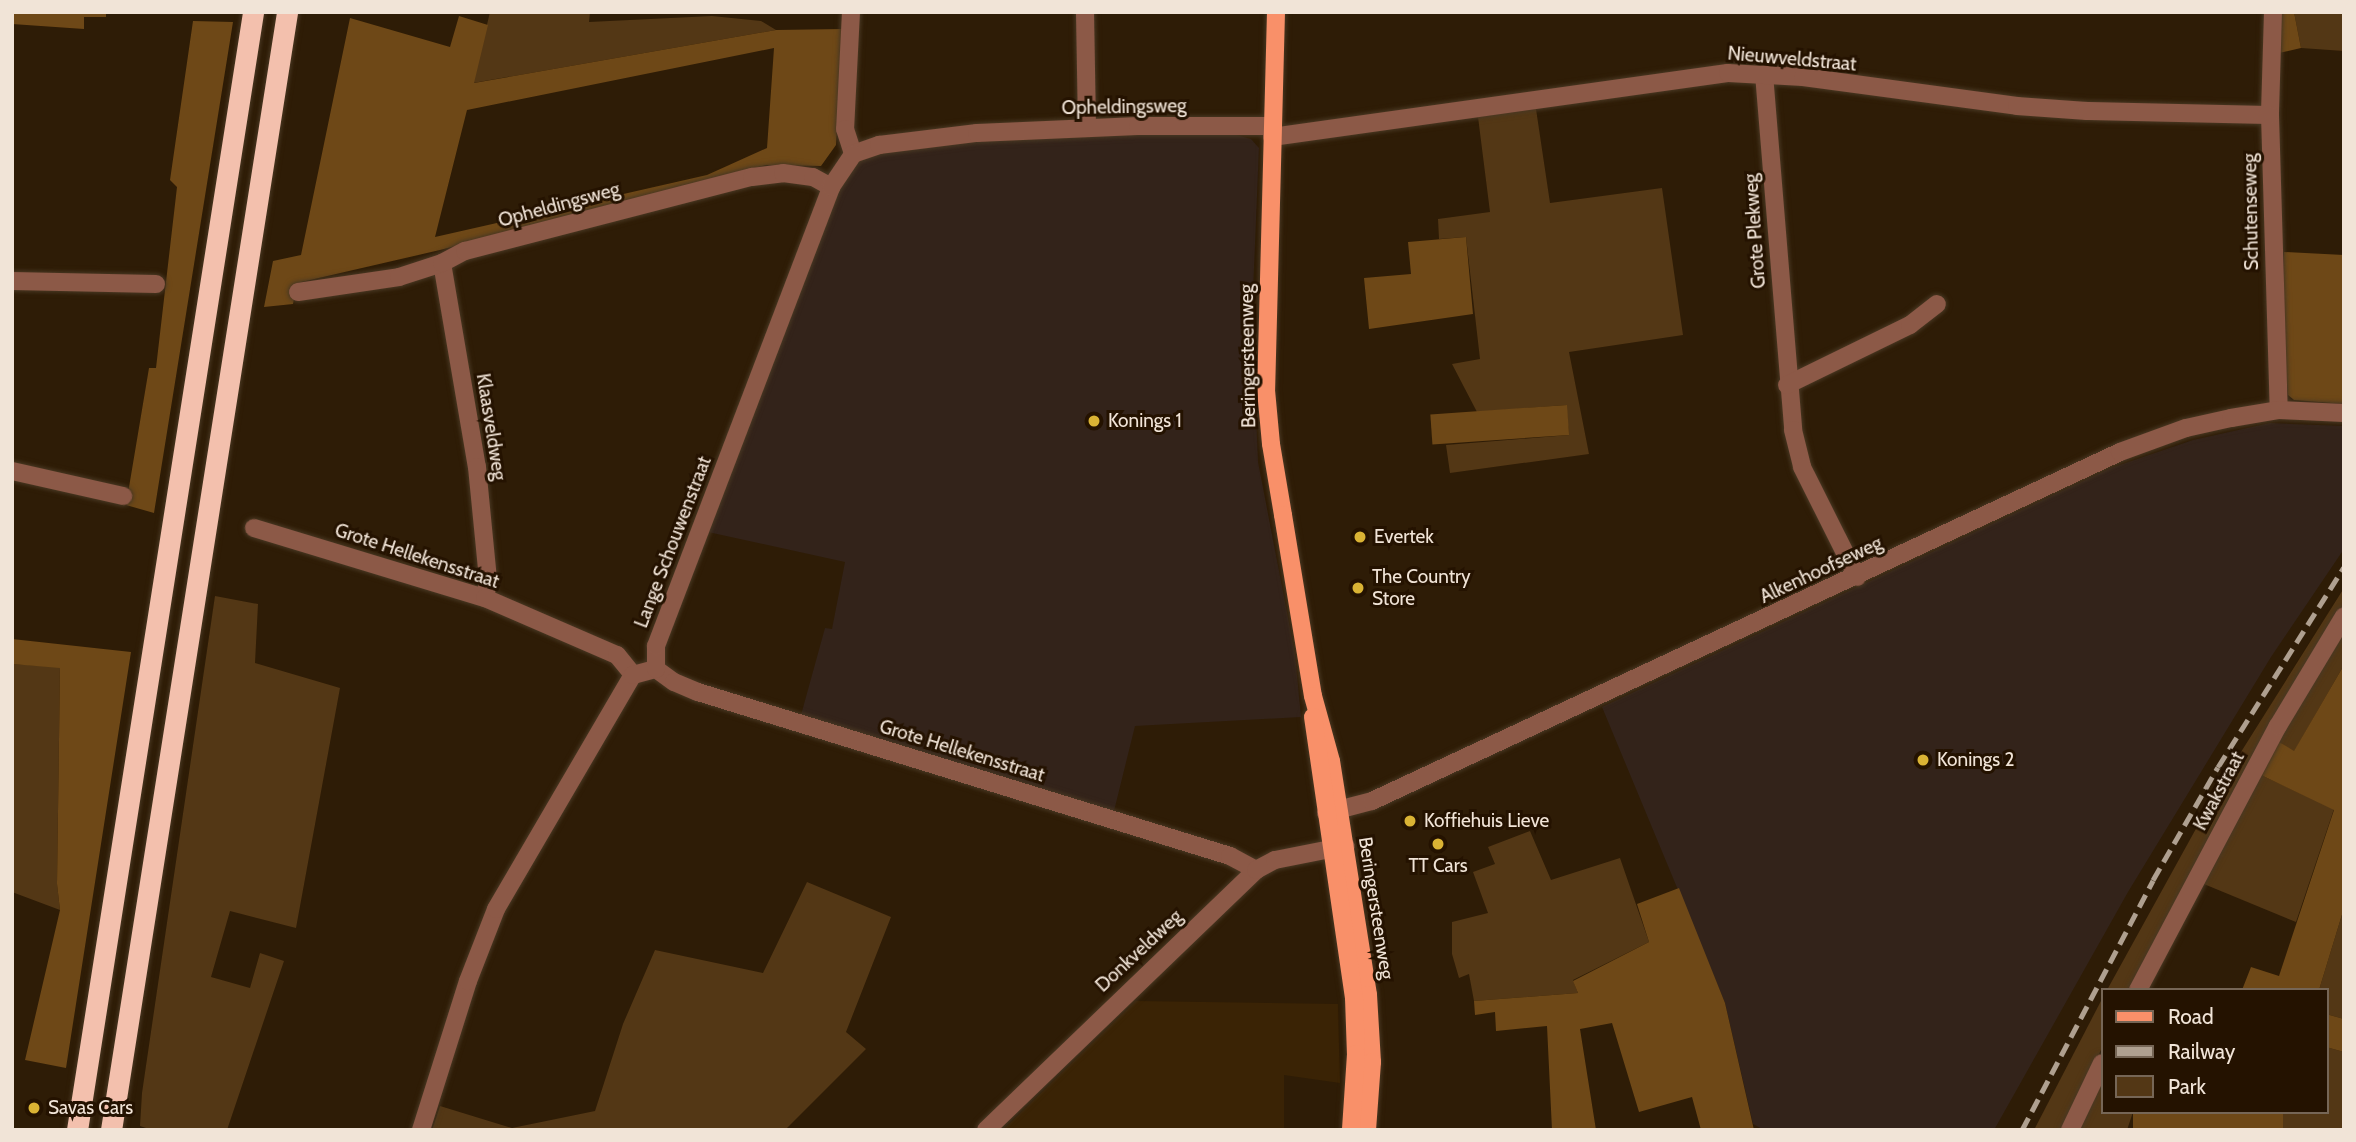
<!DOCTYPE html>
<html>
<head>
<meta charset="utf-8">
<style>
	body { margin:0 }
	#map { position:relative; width:2356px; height:1142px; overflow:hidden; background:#2e1c06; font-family:Cabin,sans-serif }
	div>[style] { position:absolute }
	.built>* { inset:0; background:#3a2305 }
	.industrial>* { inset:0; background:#33231a }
	.green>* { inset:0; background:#533715 }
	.forest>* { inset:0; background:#6e4817; transform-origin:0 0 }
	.roads { filter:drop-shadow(0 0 2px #493823) drop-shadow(0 0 2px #493823) }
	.street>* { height:18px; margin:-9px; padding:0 9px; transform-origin:9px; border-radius:9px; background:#8c5947 }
	.primary>* { height:18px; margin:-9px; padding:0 9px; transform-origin:9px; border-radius:9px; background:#f99069 }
	.highway>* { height:21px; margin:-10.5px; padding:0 10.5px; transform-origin:10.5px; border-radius:10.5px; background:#f3c0ad }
	.rail>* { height:5px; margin-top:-2.5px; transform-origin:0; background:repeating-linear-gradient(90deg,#afa090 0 14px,transparent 0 21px) }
	.dots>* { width:19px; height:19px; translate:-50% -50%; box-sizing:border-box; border:4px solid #241200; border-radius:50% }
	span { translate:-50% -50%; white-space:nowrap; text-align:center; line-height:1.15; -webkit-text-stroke:6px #241200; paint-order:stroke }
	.street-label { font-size:19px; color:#f1e4d7 }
	.poi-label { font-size:19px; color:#f1e4d7 }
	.left { translate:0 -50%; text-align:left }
	.frame { position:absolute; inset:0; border:14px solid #f1e4d7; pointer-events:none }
	.legend { position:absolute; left:2101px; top:988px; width:228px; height:126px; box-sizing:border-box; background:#241200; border:2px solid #766656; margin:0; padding:9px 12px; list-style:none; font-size:21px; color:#f1e4d7 }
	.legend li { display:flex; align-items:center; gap:14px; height:35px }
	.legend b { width:35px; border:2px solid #766656 }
</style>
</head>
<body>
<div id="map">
	<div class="built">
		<div style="clip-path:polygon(1136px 1001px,1338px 1004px,1340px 1083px,1284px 1075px,1284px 1130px,1003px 1130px)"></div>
	</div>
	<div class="industrial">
		<div style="clip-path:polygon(1229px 133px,1251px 139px,1259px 148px,1252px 315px,1258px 462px,1295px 654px,1301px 717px,1135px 726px,1114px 811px,801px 715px,825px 628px,832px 629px,845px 562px,708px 532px,840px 181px,848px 169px,866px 155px,976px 137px)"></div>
		<div style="clip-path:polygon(2270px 423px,2344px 426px,2344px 549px,2271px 657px,2128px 892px,1994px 1130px,1764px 1130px,1753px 1124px,1725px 1003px,1602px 707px,2111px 468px,2193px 440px)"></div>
	</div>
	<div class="green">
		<div style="clip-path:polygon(490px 12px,590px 12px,589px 22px,712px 16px,761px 21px,776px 30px,473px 83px)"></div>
		<div style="clip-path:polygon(2294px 12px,2344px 12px,2344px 51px,2301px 48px)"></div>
		<div style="clip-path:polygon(1536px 109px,1550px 203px,1662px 188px,1683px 335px,1569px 352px,1589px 454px,1450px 473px,1446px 445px,1569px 435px,1566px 405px,1477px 412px,1452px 364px,1480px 359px,1466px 237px,1439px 239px,1438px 219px,1490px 212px,1478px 117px)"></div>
		<div style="clip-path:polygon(2344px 588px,2344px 605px,2224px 809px,2132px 990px,2107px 990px,2219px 787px)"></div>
		<div style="clip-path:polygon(215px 596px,258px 604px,255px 663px,340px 688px,296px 928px,230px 911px,211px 977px,250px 988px,260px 953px,284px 961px,227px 1130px,152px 1130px,140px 1126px,142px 1093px)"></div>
		<div style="clip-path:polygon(2344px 626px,2344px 665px,2294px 752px,2276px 740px)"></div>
		<div style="clip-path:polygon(12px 664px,60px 667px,57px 884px,60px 910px,12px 892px)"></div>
		<div style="clip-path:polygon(2259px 774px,2334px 809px,2296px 922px,2199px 882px)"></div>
		<div style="clip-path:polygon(1530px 831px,1551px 880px,1620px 858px,1649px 942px,1573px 980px,1578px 993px,1474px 1001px,1469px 974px,1459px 978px,1452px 954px,1452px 922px,1488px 913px,1473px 872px,1495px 864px,1488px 847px)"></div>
		<div style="clip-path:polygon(807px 882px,891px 917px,846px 1032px,866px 1049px,785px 1130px,432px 1130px,440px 1106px,512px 1128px,595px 1111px,623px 1024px,655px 950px,763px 973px)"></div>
		<div style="clip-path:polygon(2344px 908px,2344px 1019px,2326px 1014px,2326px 990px,2319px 990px)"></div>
		<div style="clip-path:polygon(2102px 999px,2102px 1048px,2061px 1130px,2034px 1130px)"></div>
		<div style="clip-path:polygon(2326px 1047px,2344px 1052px,2344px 1130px,2277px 1130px,2283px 1112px,2326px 1112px)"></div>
		<div style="clip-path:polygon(2102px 1074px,2102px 1112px,2133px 1112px,2127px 1130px,2075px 1130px)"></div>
	</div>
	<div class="forest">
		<div style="clip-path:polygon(12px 12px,106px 12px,106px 17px,84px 17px,84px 29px,12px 24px)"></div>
		<div style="clip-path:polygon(2280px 12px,2294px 12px,2301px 48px,2279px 53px)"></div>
		<div style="clip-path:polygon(evenodd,459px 16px,488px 25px,474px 83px,776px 30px,842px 29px,836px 145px,821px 166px,766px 165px,440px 250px,297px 283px,293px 304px,264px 307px,273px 261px,301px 255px,350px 18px,450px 47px,459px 16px,774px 48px,767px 148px,707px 175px,435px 237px,467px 110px,774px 48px)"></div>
		<div style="clip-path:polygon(193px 21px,233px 22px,154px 513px,126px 505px,149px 368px,156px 368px,177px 187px,170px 180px)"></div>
		<div style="clip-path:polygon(1466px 237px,1473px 314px,1369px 329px,1364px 278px,1411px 274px,1408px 242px)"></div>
		<div style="clip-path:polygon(2284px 252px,2344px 255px,2344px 404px,2294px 400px,2288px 395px,2284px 351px)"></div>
		<div style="left:1567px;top:405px;width:30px;height:137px;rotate:86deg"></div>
		<div style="clip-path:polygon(12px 639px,131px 652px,66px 1068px,25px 1060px,60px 910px,57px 884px,60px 668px,12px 664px)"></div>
		<div style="clip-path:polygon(2344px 665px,2344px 908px,2319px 990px,2242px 990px,2251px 967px,2279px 976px,2334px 810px,2259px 774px,2276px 740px,2294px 751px)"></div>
		<div style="clip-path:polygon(1679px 888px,1725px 1003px,1754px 1130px,1701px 1130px,1692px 1097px,1639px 1112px,1612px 1023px,1580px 1029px,1596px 1130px,1552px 1130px,1547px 1026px,1496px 1031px,1495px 1012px,1475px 1015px,1474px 1001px,1578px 993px,1573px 981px,1649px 942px,1637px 904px)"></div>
		<div style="clip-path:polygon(2326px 1014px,2344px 1019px,2344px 1052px,2326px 1047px)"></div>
		<div style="left:2133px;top:1112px;width:150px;height:19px"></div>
	</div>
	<div class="roads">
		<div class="street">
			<div style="left:851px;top:12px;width:117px;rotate:92.9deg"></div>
			<div style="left:845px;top:129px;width:26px;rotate:72deg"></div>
			<div style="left:1085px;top:12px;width:116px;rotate:89deg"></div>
			<div style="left:2273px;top:12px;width:103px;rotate:91.7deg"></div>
			<div style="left:2270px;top:115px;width:295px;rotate:88.3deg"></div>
			<div style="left:1764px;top:74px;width:357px;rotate:85.3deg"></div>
			<div style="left:1793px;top:430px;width:38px;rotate:76deg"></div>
			<div style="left:1802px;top:467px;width:123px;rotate:63.4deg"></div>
			<div style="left:1272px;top:137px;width:460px;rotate:-8deg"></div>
			<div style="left:1728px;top:73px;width:75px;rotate:3.1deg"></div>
			<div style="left:1803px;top:77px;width:216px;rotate:7.7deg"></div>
			<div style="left:2017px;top:106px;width:70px;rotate:4.1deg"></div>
			<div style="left:2087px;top:111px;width:183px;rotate:1.3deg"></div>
			<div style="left:853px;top:154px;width:28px;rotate:-19deg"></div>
			<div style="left:879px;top:145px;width:99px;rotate:-7deg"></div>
			<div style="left:977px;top:133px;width:161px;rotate:-2.5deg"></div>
			<div style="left:1138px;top:126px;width:135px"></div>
			<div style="left:442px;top:263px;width:207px;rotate:80.3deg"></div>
			<div style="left:477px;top:467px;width:114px;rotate:84.4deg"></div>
			<div style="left:488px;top:580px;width:18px;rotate:99deg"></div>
			<div style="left:12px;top:281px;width:144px;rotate:1.2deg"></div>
			<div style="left:298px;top:292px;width:102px;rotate:-8.4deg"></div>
			<div style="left:399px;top:277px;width:45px;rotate:-18deg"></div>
			<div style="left:442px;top:263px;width:26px;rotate:-28deg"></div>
			<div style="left:465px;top:251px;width:296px;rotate:-14.5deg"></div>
			<div style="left:752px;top:177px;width:31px;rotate:-7deg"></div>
			<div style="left:783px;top:173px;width:30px;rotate:8deg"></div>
			<div style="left:813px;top:177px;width:21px;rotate:29deg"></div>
			<div style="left:1787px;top:385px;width:137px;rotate:-26deg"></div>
			<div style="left:1910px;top:325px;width:34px;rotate:-38deg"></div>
			<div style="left:12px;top:471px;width:114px;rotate:12.7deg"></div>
			<div style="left:254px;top:528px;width:241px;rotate:16.9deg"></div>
			<div style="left:485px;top:598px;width:144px;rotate:23.4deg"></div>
			<div style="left:617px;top:655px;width:26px;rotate:51deg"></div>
			<div style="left:656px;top:669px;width:22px;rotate:36deg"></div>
			<div style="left:674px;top:682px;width:26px;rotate:23deg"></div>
			<div style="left:698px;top:692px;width:557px;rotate:17.13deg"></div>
			<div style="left:1230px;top:856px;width:30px;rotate:28deg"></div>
			<div style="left:1326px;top:813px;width:48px;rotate:-14.6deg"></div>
			<div style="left:1372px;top:801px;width:825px;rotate:-25.01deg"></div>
			<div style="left:2120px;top:452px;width:70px;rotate:-20deg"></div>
			<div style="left:2186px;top:428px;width:46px;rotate:-12.5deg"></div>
			<div style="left:2231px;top:418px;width:49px;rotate:-9.5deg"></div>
			<div style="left:2279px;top:410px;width:65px;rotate:2.6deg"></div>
			<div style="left:2138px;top:990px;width:299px;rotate:-62.1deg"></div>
			<div style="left:2278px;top:726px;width:128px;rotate:-59deg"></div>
			<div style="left:421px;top:1130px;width:156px;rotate:-72.5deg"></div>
			<div style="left:468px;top:981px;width:77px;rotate:-68.7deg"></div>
			<div style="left:496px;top:909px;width:271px;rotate:-59.7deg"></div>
			<div style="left:633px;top:675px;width:24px;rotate:-15deg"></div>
			<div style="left:656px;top:669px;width:23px;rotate:-90deg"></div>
			<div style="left:656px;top:646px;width:491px;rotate:-69.1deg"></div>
			<div style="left:831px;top:187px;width:40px;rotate:-56deg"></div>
			<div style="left:986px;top:1130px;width:375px;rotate:-43.9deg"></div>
			<div style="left:1256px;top:870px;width:21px;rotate:-28deg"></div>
			<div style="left:1275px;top:860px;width:72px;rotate:-11.2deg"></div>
			<div style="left:2070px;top:1130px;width:74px;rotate:-64.5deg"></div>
		</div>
		<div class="primary">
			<div style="left:1276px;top:12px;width:378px;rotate:91.5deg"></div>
			<div style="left:1266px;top:390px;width:54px;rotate:84.7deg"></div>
			<div style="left:1271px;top:444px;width:72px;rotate:80.4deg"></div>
			<div style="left:1283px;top:515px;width:183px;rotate:80.6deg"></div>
			<div style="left:1313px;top:696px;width:67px;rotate:74.5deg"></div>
			<div style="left:1331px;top:761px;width:237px;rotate:81deg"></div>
			<div style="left:1368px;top:995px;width:67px;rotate:86.6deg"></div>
			<div style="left:1372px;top:1062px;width:68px;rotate:94.2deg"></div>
			<div style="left:1313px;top:717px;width:284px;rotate:81.7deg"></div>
			<div style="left:1354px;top:998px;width:56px;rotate:88deg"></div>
			<div style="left:1356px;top:1054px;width:76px;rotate:93.8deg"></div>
		</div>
		<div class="highway">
			<div style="left:77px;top:1130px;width:1132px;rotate:-81.05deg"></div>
			<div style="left:111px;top:1130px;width:1132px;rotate:-81.05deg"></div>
		</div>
	</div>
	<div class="rail">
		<div style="left:2022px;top:1130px;width:282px;rotate:-62.3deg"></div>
		<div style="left:2153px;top:880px;width:130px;rotate:-60.1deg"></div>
		<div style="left:2218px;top:767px;width:236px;rotate:-57.8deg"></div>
	</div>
	<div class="dots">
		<div style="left:1094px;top:421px;background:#dab334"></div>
		<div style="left:1360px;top:537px;background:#dab334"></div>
		<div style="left:1358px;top:588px;background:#dab334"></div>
		<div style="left:1923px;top:760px;background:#dab334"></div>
		<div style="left:1410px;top:821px;background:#dab334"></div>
		<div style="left:1438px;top:844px;background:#dab334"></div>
		<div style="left:34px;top:1108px;background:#dab334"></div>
	</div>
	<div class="street-label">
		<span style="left:1792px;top:59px;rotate:5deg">Nieuwveldstraat</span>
		<span style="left:1124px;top:107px;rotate:-1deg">Opheldingsweg</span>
		<span style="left:559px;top:205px;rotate:-15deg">Opheldingsweg</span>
		<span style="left:2251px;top:212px;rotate:-91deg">Schutenseweg</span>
		<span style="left:1755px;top:231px;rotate:-94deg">Grote Plekweg</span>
		<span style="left:1248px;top:356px;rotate:-91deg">Beringersteenweg</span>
		<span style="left:491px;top:427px;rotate:81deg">Klaasveldweg</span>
		<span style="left:673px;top:542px;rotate:-69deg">Lange Schouwenstraat</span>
		<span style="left:417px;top:556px;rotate:18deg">Grote Hellekensstraat</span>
		<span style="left:1821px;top:570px;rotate:-25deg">Alkenhoofseweg</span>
		<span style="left:962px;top:751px;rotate:17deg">Grote Hellekensstraat</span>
		<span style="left:2219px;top:791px;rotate:-62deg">Kwakstraat</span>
		<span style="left:1376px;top:908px;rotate:81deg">Beringersteenweg</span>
		<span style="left:1139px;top:951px;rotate:-43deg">Donkveldweg</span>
	</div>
	<div class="poi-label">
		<span class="left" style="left:1108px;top:421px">Konings 1</span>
		<span class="left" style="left:1374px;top:537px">Evertek</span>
		<span class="left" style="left:1372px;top:588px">The Country<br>Store</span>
		<span class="left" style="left:1937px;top:760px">Konings 2</span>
		<span class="left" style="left:1424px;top:821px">Koffiehuis Lieve</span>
		<span style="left:1438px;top:866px">TT Cars</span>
		<span class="left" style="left:48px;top:1108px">Savas Cars</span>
	</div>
	<div class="frame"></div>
	<ul class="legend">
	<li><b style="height:9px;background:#f99069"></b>Road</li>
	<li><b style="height:9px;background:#afa090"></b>Railway</li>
	<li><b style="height:19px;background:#533715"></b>Park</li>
	</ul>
</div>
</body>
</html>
